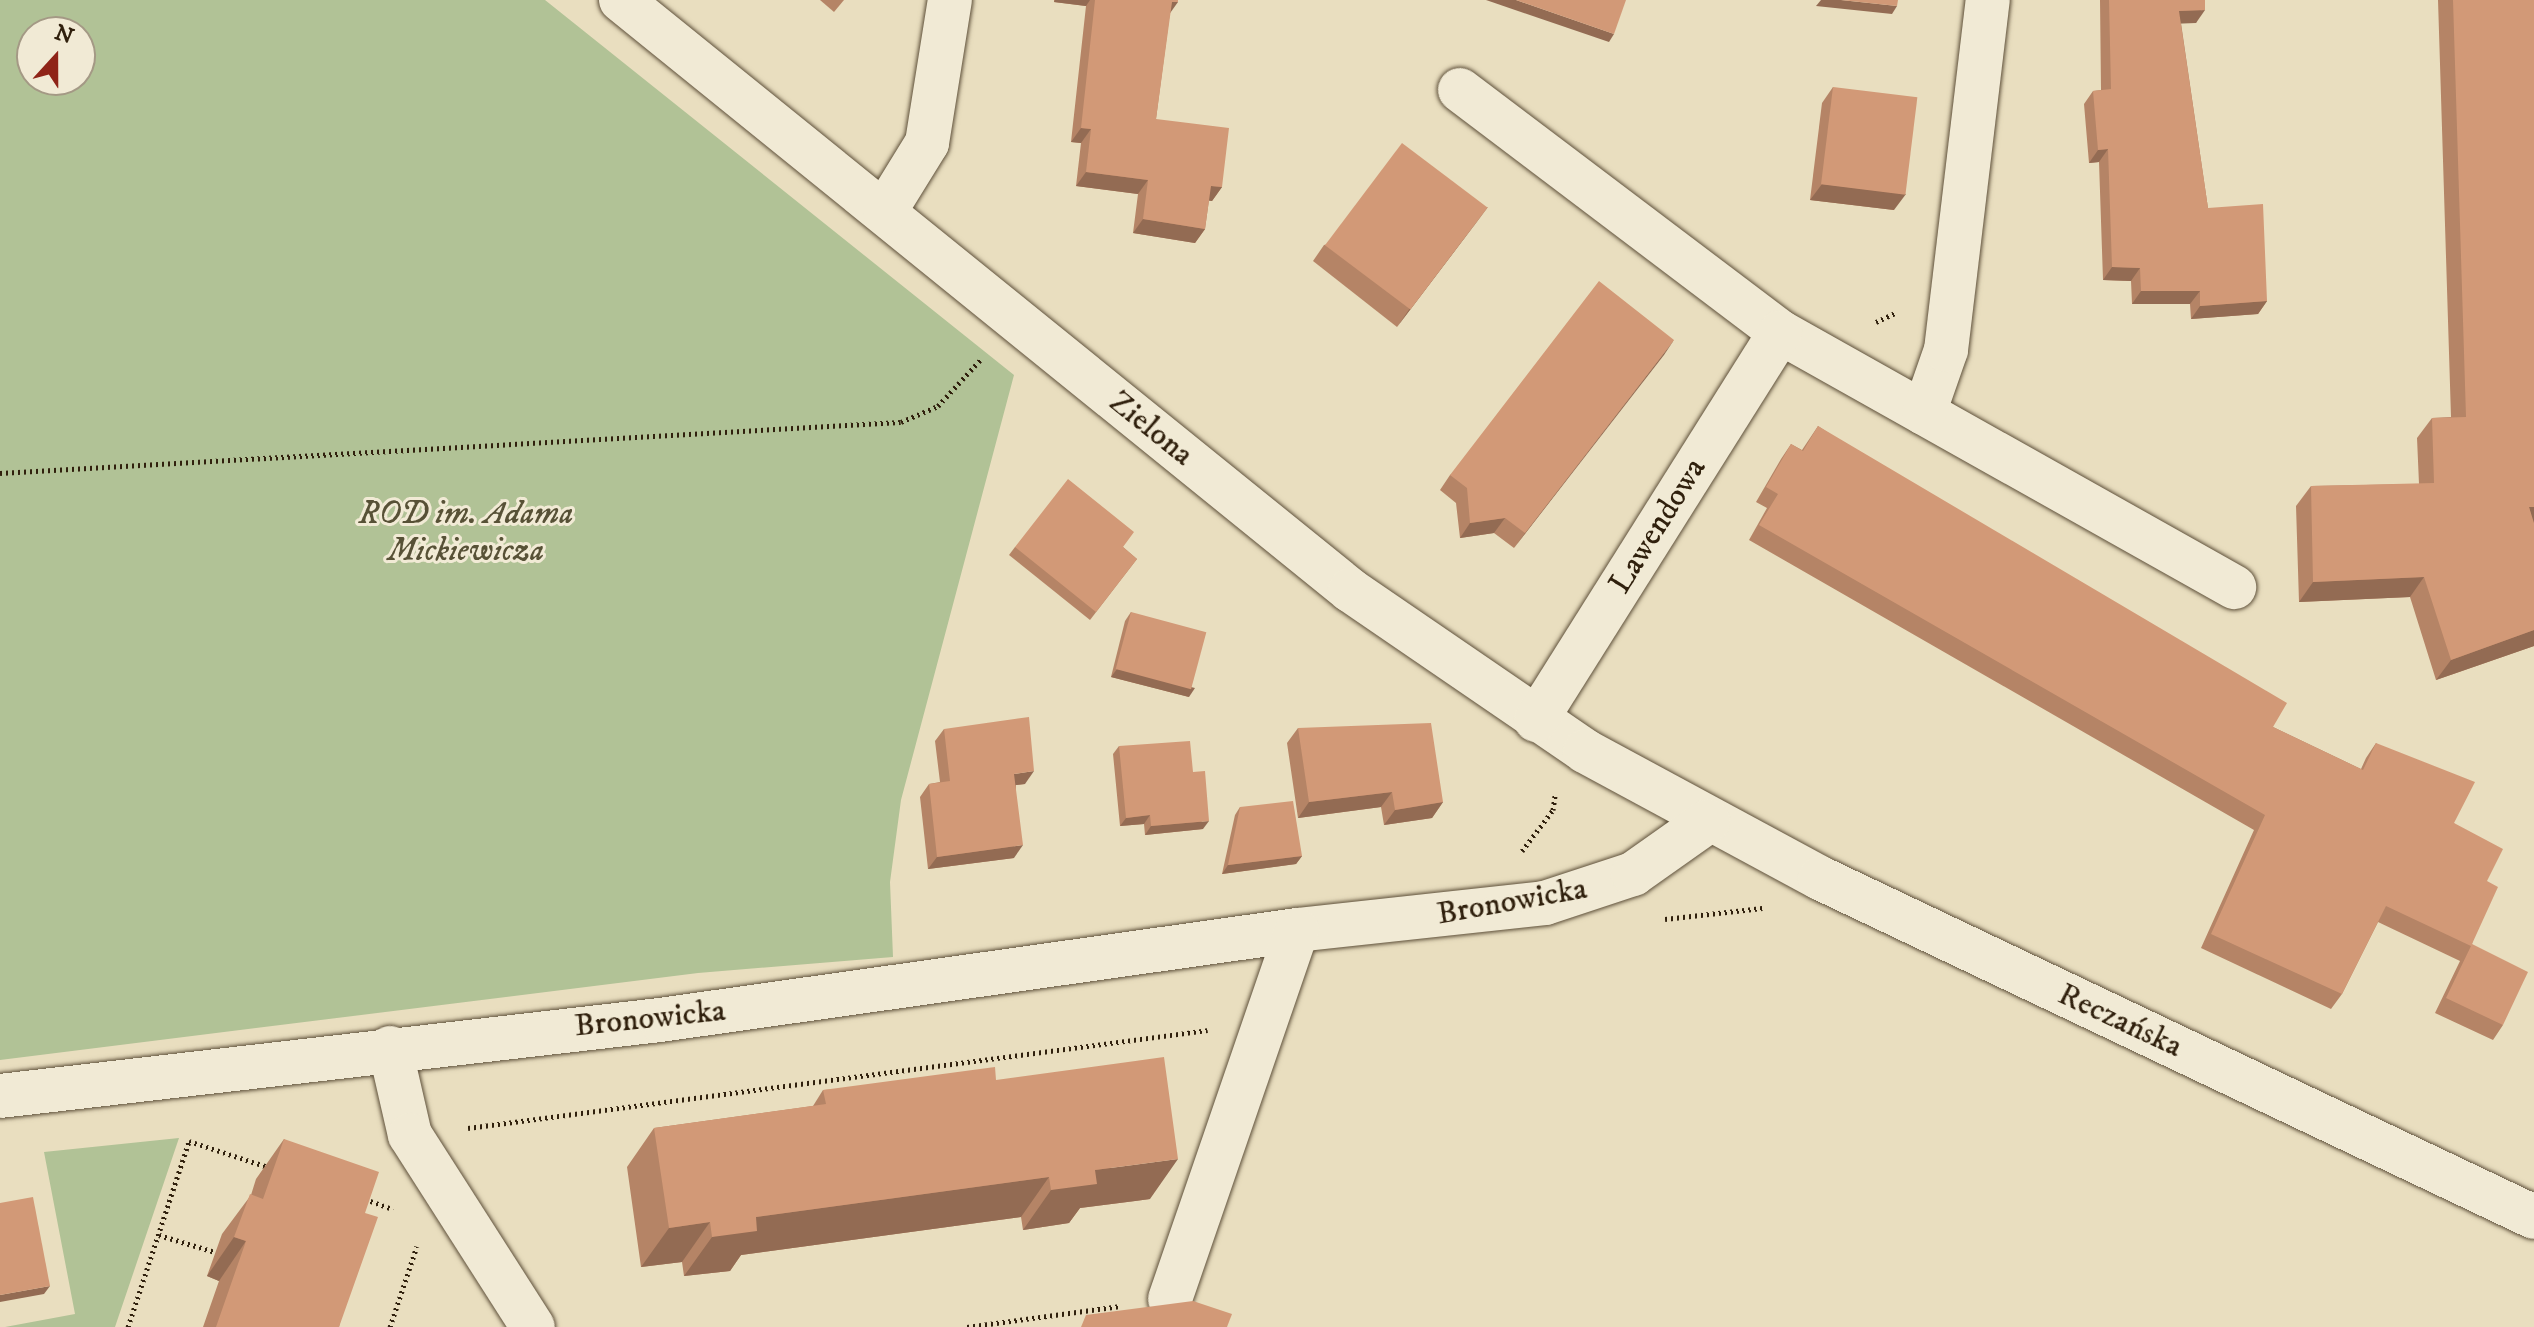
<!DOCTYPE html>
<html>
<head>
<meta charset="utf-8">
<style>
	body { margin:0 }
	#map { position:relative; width:2534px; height:1327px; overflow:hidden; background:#e9debf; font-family:"IM FELL DW Pica",serif }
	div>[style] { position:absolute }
	.green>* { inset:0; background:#b1c296 }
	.path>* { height:5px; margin-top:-2.5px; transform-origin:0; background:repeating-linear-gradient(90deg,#30200d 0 2px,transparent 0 6px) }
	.roads { filter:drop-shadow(0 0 2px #5e503a) drop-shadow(0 0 2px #5e503a) }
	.street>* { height:44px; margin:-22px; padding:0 22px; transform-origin:22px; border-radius:22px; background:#f1ead5 }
	.wall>* { inset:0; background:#b58466 }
	.shaded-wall>* { inset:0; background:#936b53 }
	.building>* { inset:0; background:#d29977; transform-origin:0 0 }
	span { translate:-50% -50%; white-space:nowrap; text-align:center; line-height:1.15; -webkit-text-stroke:6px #f1ead5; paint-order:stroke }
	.street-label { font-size:32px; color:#30200d }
	.park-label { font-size:32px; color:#575136; font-style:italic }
	.north { position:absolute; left:16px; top:16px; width:80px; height:80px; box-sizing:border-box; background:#f1ead5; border:2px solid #a49985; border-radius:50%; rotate:21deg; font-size:22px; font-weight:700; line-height:32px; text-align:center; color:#30200d }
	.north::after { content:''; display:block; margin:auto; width:28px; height:36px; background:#8f2418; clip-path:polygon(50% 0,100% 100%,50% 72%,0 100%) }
</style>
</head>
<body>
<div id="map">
	<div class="green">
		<div style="clip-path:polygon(evenodd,0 0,545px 0,1014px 375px,901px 800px,890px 882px,893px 957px,698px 973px,0 1060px,0 0,80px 32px,80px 80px,32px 80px,32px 32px,80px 32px)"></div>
		<div style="clip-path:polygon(179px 1138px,115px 1327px,5px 1327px,75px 1314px,44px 1152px)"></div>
	</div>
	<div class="path">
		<div style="left:1876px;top:322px;width:23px;rotate:-25deg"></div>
		<div style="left:0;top:473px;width:902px;rotate:-3.24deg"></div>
		<div style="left:901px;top:422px;width:40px;rotate:-23.4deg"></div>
		<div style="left:938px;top:406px;width:64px;rotate:-47.5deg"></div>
		<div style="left:1522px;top:851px;width:51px;rotate:-52.9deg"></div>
		<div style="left:1553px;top:810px;width:15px;rotate:-82deg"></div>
		<div style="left:1665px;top:919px;width:98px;rotate:-6.5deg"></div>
		<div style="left:468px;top:1128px;width:746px;rotate:-7.54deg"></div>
		<div style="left:365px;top:1199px;width:30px;rotate:20deg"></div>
		<div style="left:159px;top:1235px;width:59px;rotate:16.9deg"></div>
		<div style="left:128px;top:1327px;width:196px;rotate:-71.8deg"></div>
		<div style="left:189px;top:1141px;width:83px;rotate:18.2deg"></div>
		<div style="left:390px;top:1327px;width:85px;rotate:-71.6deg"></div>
		<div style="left:967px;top:1327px;width:155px;rotate:-7.8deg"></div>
	</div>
	<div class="roads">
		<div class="street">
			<div style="left:621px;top:0;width:938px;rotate:38.98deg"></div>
			<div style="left:1350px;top:590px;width:285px;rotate:34.4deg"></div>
			<div style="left:1585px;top:751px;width:267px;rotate:28.4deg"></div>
			<div style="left:1820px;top:878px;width:790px;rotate:25.4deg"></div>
			<div style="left:1460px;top:90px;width:401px;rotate:37.1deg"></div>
			<div style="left:1780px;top:332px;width:521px;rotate:29.32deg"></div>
			<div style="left:885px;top:211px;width:80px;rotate:-58.3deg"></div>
			<div style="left:927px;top:143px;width:145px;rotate:-80.9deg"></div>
			<div style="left:1924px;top:413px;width:67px;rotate:-70.8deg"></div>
			<div style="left:1946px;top:350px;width:353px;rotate:-83.2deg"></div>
			<div style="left:1536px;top:720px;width:458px;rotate:-57.8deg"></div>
			<div style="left:390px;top:1048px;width:89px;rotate:77.1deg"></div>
			<div style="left:410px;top:1135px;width:228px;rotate:57.4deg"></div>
			<div style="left:0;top:1096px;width:664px;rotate:-6.57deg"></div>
			<div style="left:660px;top:1020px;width:643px;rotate:-8.04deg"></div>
			<div style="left:1297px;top:930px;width:249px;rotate:-6.2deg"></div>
			<div style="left:1545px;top:903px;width:93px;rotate:-18.2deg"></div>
			<div style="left:1633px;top:874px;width:92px;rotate:-35.2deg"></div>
			<div style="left:1170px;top:1299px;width:390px;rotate:-71deg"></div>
		</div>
	</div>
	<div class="wall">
		<div style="clip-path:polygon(820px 0,844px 0,834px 12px)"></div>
		<div style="clip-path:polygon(1054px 0,1178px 0,1170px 12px,1156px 119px,1222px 187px,1212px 201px,1209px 200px,1205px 229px,1195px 243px,1133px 233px,1138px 194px,1076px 186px,1081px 143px,1071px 142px,1086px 6px,1054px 2px)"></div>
		<div style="clip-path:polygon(2100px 0,2205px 0,2196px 23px,2181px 23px,2208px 208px,2267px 301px,2258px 314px,2191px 319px,2190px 304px,2132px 304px,2131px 281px,2103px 280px,2099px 162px,2089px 163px,2084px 104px,2093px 91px,2101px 90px)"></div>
		<div style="clip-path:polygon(2438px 0,2534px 0,2534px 646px,2436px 680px,2410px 597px,2299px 602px,2296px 506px,2311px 486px,2419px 484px,2417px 438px,2432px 418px,2451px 417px)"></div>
		<div style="clip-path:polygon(1833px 87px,1894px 210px,1810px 200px,1822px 103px)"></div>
		<div style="clip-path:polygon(1488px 207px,1397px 327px,1313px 261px,1324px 245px)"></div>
		<div style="clip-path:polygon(1674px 340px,1514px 548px,1494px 533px,1460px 538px,1456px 503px,1440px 490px,1450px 475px)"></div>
		<div style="clip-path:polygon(1818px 426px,2273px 727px,2361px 769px,2366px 758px,2376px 743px,2454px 823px,2487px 881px,2472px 944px,2503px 1025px,2493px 1040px,2435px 1013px,2460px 961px,2378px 922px,2342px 994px,2331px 1009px,2201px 948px,2254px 830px,1749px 540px,1767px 508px,1756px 502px,1781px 459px,1791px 444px,1802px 450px)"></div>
		<div style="clip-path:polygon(1015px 547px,1123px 547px,1137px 559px,1090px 620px,1009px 555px)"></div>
		<div style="clip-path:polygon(1131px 612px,1189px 697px,1111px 677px,1125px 621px)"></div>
		<div style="clip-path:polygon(1298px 728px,1443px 802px,1432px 818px,1384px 825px,1381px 807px,1298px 818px,1287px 743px)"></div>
		<div style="clip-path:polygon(944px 729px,1025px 784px,1016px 785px,1014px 858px,928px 869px,920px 797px,929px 784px,940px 782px,935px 741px)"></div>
		<div style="clip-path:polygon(1119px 746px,1193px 772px,1203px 829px,1145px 835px,1144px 824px,1120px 826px,1113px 754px)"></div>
		<div style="clip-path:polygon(1240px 807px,1302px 856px,1296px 864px,1222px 874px,1235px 815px)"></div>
		<div style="clip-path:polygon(996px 1080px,1150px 1199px,1080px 1208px,1069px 1223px,1023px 1230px,1021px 1217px,741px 1255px,730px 1271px,684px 1276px,682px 1262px,641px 1267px,627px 1167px,654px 1128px,813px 1106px,823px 1090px)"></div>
		<div style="clip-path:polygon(284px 1139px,365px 1213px,339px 1327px,203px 1327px,219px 1281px,207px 1276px,222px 1234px,251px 1195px,256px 1179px)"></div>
	</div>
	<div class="shaded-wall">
		<div style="clip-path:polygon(1055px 0,1090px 0,1086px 6px,1054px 2px)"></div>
		<div style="clip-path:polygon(1486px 0,1516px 0,1614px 34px,1609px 42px)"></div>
		<div style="clip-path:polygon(1821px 0,1841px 0,1897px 6px,1892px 14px,1816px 6px)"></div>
		<div style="clip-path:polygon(1172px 2px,1178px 2px,1168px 16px)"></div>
		<div style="clip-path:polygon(2205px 10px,2196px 23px,2170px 24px,2179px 11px)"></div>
		<div style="clip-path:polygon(1081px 128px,1091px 129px,1081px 143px,1071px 142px)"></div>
		<div style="clip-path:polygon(2108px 149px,2099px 162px,2089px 163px,2098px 150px)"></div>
		<div style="clip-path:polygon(1086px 172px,1148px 180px,1138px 194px,1076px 186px)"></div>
		<div style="clip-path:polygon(1822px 184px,1906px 194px,1894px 210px,1810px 200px)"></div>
		<div style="clip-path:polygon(1211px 186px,1222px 187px,1212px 201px,1201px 200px)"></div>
		<div style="clip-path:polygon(1488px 207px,1476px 223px,1397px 327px,1408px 311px)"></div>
		<div style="clip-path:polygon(1143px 219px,1205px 229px,1195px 243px,1133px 233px)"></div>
		<div style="clip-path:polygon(2112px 267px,2140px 268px,2131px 281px,2103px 280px)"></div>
		<div style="clip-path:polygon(2141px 291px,2200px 291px,2190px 304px,2132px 304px)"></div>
		<div style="clip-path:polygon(2267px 301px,2258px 314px,2191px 319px,2200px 306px)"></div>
		<div style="clip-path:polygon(1674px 340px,1664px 355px,1514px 548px,1525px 533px)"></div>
		<div style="clip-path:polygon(2529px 507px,2534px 507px,2534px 527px)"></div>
		<div style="clip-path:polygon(1505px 518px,1494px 533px,1460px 538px,1470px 523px)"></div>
		<div style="clip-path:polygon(2424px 577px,2410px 597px,2299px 602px,2313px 582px)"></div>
		<div style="clip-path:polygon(2534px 630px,2534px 646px,2436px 680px,2451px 660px)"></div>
		<div style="clip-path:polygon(1117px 669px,1195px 688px,1189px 697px,1111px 677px)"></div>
		<div style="clip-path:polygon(1034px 771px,1025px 784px,1005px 786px,1014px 774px)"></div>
		<div style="clip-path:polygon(1392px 792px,1381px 807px,1298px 818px,1309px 802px)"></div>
		<div style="clip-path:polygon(1443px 802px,1432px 818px,1384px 825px,1395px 810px)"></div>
		<div style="clip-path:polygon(1150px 815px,1144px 824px,1120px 826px,1126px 818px)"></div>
		<div style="clip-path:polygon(1209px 821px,1203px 829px,1145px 835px,1151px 826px)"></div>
		<div style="clip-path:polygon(1023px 845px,1014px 858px,928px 869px,937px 857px)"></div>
		<div style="clip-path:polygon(1302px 856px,1296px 864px,1222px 874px,1228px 865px)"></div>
		<div style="clip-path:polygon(1178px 1159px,1150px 1199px,1080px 1208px,1069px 1223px,1023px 1230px,1051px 1190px,1095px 1170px)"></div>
		<div style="clip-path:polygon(1049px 1177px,1021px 1217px,741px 1255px,730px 1271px,684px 1276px,712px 1237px,756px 1217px)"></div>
		<div style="clip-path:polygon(710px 1222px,682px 1262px,641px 1267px,669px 1228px)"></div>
		<div style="clip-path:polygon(234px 1237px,246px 1241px,219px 1281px,207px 1276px)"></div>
		<div style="clip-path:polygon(50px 1286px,44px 1294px,0 1302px,0 1295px)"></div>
	</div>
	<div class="building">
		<div style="clip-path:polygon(1095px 0,1178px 0,1178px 2px,1172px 2px,1156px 119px,1229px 128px,1222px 187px,1211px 186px,1205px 229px,1143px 219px,1148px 180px,1086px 172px,1091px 129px,1081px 128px)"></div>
		<div style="clip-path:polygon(1516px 0,1626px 0,1614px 34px)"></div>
		<div style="clip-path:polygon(1841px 0,1898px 0,1897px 6px)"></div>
		<div style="clip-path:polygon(2109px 0,2205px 0,2205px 10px,2179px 11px,2208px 208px,2263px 204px,2267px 301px,2200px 306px,2200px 291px,2141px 291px,2140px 268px,2112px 267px,2108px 149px,2098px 150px,2093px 91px,2111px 89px)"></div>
		<div style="clip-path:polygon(2453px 0,2534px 0,2534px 507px,2529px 507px,2534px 523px,2534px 630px,2451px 660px,2424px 577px,2313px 582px,2311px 486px,2434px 483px,2432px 418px,2466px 417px)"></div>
		<div style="left:1833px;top:87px;width:85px;height:98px;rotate:7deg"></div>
		<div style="left:1402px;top:143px;width:107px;height:128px;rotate:37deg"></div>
		<div style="clip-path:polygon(1599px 281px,1674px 340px,1525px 533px,1505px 518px,1470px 523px,1467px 488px,1450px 475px)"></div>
		<div style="clip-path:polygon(1818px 426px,2287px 703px,2273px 727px,2363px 770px,2376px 743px,2475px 782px,2454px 823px,2503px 849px,2487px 881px,2498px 887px,2472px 944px,2528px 972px,2503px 1025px,2446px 998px,2471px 946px,2386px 906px,2342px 994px,2211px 934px,2265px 815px,1759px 525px,1778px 494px,1766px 487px,1791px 444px,1803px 451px)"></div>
		<div style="clip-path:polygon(1068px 479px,1134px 532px,1123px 547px,1137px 559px,1096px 612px,1015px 547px)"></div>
		<div style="left:1131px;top:612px;width:78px;height:59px;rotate:15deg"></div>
		<div style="clip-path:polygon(1029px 717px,1034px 771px,1014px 774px,1023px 845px,937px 857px,929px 784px,950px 781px,944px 729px)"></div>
		<div style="clip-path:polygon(1431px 723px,1443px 802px,1395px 810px,1392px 792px,1309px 802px,1298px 728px)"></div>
		<div style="clip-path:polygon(1190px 741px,1193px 772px,1205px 771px,1209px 821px,1151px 826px,1150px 815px,1126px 818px,1119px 746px)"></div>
		<div style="clip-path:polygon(1293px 801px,1302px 856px,1228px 865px,1240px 807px)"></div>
		<div style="clip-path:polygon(1164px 1057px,1178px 1159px,1095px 1170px,1097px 1184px,1051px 1190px,1049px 1177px,756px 1217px,757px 1231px,712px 1237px,710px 1222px,669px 1228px,654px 1128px,826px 1104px,823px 1090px,995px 1067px,996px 1080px)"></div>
		<div style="clip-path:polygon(284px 1139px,379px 1172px,365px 1213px,378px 1217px,339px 1327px,216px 1327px,246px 1241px,234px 1237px,250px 1194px,263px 1199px)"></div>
		<div style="clip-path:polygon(33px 1197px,50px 1286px,0 1295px,0 1203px)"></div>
		<div style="clip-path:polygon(1193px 1301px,1232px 1314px,1227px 1327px,1081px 1327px,1086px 1315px)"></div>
	</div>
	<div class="street-label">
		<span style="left:1151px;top:429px;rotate:39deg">Zielona</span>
		<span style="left:1658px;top:526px;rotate:-58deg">Lawendowa</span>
		<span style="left:1512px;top:902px;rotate:-10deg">Bronowicka</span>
		<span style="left:650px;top:1019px;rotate:-6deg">Bronowicka</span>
		<span style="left:2120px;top:1021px;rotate:25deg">Reczańska</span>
	</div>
	<div class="park-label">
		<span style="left:466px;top:533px">ROD im. Adama<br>Mickiewicza</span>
	</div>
	<div class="north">N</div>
</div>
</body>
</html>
